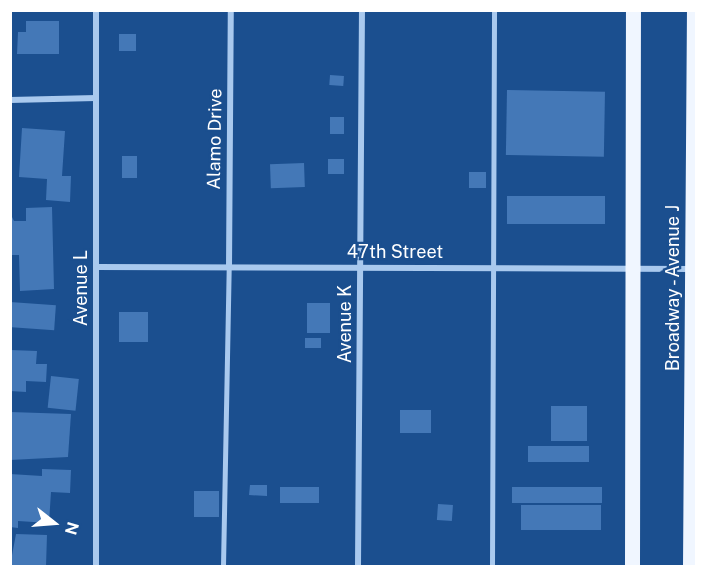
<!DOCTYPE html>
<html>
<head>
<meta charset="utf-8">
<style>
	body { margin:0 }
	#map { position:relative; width:707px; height:577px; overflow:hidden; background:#1b4f8f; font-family:"Public Sans",sans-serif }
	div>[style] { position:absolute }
	.building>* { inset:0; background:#4478b7; transform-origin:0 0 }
	.service>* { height:4.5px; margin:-2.25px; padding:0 2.25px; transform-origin:2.25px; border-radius:2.25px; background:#a9c9ee }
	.minor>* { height:6px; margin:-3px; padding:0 3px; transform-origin:3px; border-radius:3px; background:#a9c9ee }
	.primary>* { height:15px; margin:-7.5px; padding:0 7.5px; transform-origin:7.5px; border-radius:7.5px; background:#f0f6ff }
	span { translate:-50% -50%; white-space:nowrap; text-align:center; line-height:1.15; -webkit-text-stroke:4.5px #1b4f8f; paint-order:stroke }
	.street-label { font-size:18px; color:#fff }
	.frame { position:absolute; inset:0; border:12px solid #fff; pointer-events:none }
	.north { position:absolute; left:24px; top:493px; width:60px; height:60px; -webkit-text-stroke:4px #1b4f8f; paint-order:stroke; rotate:107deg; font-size:16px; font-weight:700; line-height:24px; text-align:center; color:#fff }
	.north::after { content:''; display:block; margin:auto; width:21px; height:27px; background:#fff; clip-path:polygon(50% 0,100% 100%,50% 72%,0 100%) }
</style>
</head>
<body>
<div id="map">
	<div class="building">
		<div style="clip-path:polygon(26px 21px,59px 21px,59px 54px,17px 54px,18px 32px,26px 32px)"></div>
		<div style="left:119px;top:34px;width:17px;height:17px"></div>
		<div style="left:330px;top:75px;width:14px;height:10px;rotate:4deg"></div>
		<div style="left:507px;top:90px;width:98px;height:65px;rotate:1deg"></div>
		<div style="left:344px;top:117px;width:17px;height:14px;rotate:90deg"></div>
		<div style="clip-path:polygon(22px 128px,65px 131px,62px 176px,71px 176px,70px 202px,46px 200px,47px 179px,19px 177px)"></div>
		<div style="left:122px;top:156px;width:15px;height:22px"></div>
		<div style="left:328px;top:159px;width:16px;height:15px"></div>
		<div style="left:304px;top:163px;width:24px;height:34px;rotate:88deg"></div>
		<div style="left:469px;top:172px;width:17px;height:16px"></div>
		<div style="left:507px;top:196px;width:98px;height:28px"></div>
		<div style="clip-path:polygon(52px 207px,54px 289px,20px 291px,19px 255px,10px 255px,10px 213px,14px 221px,26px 221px,26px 208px)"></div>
		<div style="left:10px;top:302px;width:46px;height:25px;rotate:4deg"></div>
		<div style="left:307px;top:303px;width:23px;height:30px"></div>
		<div style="left:119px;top:312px;width:29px;height:30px"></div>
		<div style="left:305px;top:338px;width:16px;height:10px"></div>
		<div style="clip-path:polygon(10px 350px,37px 351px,36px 364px,47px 364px,46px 382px,26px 381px,26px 392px,10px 391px)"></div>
		<div style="left:51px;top:376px;width:28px;height:32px;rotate:6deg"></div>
		<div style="left:587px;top:406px;width:35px;height:36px;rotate:90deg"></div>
		<div style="left:400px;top:410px;width:31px;height:23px"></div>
		<div style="clip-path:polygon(10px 412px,71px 414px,68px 457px,10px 460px)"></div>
		<div style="left:589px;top:446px;width:16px;height:61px;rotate:90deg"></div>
		<div style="clip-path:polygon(42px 469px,71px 470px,70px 493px,51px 492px,49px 523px,18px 521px,18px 528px,10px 527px,10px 474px,42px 476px)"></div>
		<div style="clip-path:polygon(250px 485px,267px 485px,267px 496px,249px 495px)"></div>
		<div style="left:280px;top:487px;width:39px;height:16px"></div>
		<div style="left:512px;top:487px;width:90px;height:16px"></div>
		<div style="left:194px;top:491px;width:25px;height:26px"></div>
		<div style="left:438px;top:504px;width:15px;height:16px;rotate:4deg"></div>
		<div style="left:521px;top:505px;width:80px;height:25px"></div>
		<div style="clip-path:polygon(16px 534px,47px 535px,46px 566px,10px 566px)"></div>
	</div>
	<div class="service">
		<div style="left:223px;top:566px;width:299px;rotate:-88.9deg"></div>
		<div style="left:492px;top:566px;width:556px;rotate:-89.79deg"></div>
	</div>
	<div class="minor">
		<div style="left:10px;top:100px;width:86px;rotate:-1.3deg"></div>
		<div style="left:96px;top:267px;width:596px;rotate:0.19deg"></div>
		<div style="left:229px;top:267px;width:257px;rotate:-89.6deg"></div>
		<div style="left:96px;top:566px;width:556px;rotate:-90deg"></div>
		<div style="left:358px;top:566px;width:556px;rotate:-89.59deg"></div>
	</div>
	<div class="primary">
		<div style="left:632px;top:566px;width:556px;rotate:-89.9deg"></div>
		<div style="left:690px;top:566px;width:556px;rotate:-89.59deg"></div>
	</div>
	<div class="street-label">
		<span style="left:215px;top:139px;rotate:-89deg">Alamo Drive</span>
		<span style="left:395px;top:252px">47th Street</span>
		<span style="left:81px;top:288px;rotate:-90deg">Avenue L</span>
		<span style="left:673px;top:288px;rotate:-90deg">Broadway - Avenue J</span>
		<span style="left:345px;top:324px;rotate:-90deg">Avenue K</span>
	</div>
	<div class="frame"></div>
	<div class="north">N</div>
</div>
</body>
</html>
